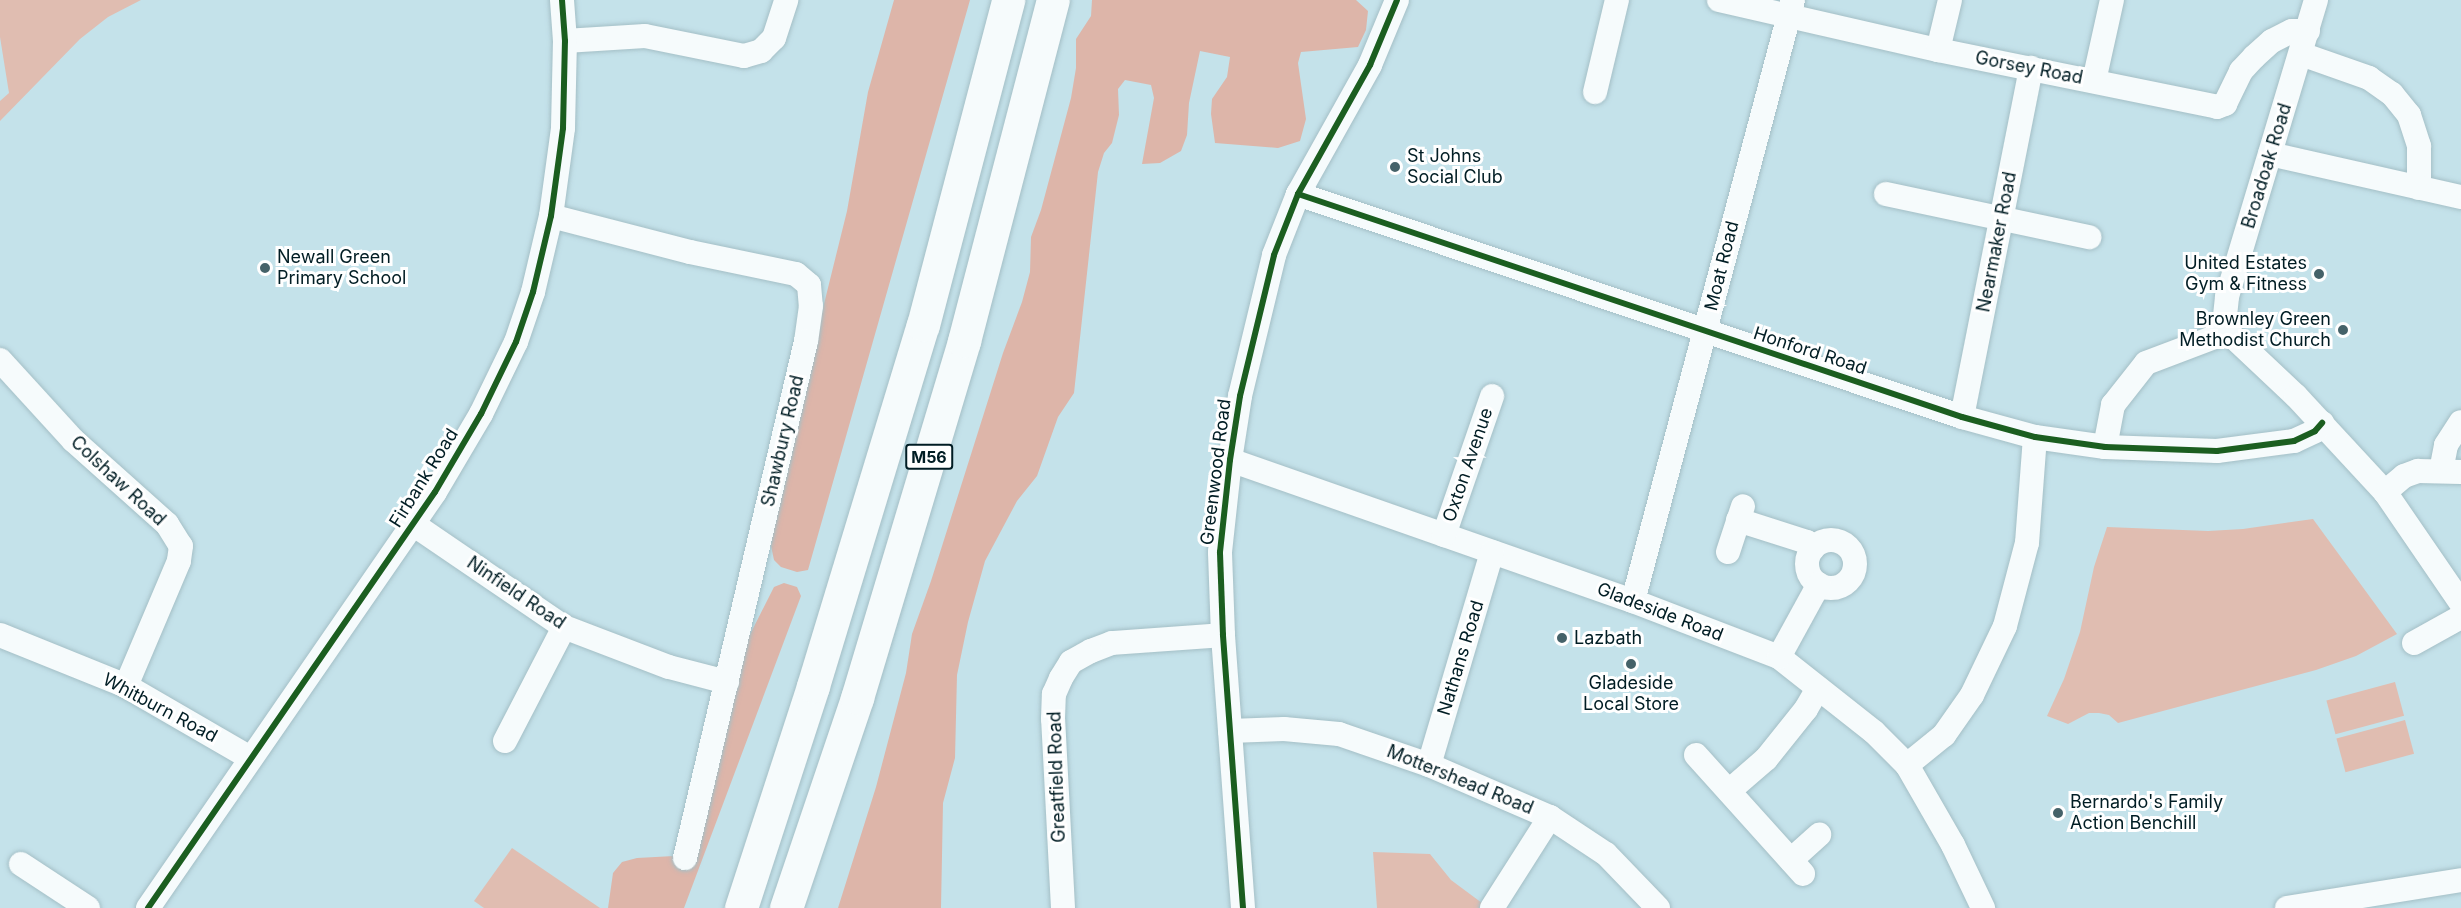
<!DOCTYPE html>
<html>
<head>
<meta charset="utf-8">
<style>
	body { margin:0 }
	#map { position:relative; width:2461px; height:908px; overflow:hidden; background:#c4e2ea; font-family:Inter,sans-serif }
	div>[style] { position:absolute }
	.green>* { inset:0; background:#e0bdb1; transform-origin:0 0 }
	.forest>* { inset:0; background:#ddb5a9 }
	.roads { filter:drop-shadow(0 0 2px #a4bfc6) drop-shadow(0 0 2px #a4bfc6) }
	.minor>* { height:24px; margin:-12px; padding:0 12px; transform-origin:12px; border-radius:12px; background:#f6fbfc }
	.minor>.ring { margin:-12px; padding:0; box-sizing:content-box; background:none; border:24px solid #f6fbfc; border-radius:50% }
	.highway>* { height:33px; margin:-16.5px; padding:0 16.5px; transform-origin:16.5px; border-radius:16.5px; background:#f6fbfc }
	.cycleway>* { height:6px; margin:-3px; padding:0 3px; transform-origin:3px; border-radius:3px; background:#1b5e20 }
	.dots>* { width:16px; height:16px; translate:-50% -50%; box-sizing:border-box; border:3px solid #fff; border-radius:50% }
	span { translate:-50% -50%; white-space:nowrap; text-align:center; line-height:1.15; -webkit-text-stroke:6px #fff; paint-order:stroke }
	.shield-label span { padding:2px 4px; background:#fff; border:2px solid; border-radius:4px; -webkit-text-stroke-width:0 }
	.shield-label { font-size:16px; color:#011d24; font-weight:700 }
	.street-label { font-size:18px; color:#011d24 }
	.poi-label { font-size:18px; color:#011d24 }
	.left { translate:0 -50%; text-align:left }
	.right { translate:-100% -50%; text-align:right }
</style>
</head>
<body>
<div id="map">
	<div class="green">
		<div style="clip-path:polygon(0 0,141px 0,108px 17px,80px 39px,0 121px,0 101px,9px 93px,0 37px)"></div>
		<div style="clip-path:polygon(2313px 519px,2397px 634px,2356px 656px,2316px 670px,2118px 723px,2109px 715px,2099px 713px,2089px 713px,2068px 724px,2047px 716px,2064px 679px,2080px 632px,2094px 567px,2107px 527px,2208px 531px,2243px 529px)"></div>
		<div style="left:2395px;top:682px;width:35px;height:71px;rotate:75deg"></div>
		<div style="left:2405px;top:720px;width:35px;height:71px;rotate:75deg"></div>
		<div style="clip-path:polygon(512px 848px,600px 908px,484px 908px,474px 901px)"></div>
		<div style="clip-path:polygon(1373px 852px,1430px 854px,1451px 880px,1482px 903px,1479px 908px,1377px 908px)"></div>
	</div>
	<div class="forest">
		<div style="clip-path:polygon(894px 0,970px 0,808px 570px,797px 572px,781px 567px,774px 560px,771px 546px,778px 490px,847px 211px,868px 92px)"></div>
		<div style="clip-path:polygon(1092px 0,1356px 0,1368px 11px,1366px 30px,1358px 47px,1301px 52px,1298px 63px,1306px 119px,1300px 141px,1278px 148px,1215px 143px,1211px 114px,1212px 99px,1227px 77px,1230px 57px,1200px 51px,1189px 103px,1187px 135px,1181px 151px,1160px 163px,1142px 164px,1154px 98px,1151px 85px,1125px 80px,1118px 89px,1119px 115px,1112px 143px,1104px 153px,1098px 172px,1074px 393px,1058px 417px,1037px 476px,1017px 501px,985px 561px,968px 622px,957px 675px,955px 758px,943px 803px,941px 908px,838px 908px,876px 787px,906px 673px,912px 634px,931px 581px,1003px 353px,1022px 302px,1030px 272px,1031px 237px,1041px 210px,1071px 98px,1076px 68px,1076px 39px,1091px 16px)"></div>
		<div style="clip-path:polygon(784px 583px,797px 587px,801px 596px,684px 908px,608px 908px,613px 873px,622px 862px,637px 858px,674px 856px,738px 658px,774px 587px)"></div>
	</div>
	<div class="roads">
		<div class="minor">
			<div style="left:1719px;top:0;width:225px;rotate:12.9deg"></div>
			<div style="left:1938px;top:50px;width:285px;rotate:11.5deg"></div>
			<div style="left:2217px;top:107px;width:9px;rotate:-21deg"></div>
			<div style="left:2225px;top:104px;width:37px;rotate:-64deg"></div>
			<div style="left:2241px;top:71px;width:19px;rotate:-47deg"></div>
			<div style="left:2254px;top:57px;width:24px;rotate:-42deg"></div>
			<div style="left:2272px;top:41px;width:22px;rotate:-27deg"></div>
			<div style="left:2292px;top:31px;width:16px"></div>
			<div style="left:2316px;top:0;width:310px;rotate:106.7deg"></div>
			<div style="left:2227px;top:297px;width:27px;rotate:96deg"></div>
			<div style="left:2224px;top:324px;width:9px;rotate:63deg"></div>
			<div style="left:2228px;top:332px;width:93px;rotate:43.3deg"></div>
			<div style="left:2296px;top:396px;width:131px;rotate:47.2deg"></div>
			<div style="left:2385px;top:492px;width:135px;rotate:55.6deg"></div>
			<div style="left:565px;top:41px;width:80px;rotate:-3.6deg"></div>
			<div style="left:645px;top:36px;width:101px;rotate:11.4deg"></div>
			<div style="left:744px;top:56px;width:18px;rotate:-16deg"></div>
			<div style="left:761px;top:51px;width:18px;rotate:-45deg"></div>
			<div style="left:774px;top:38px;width:40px;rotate:-72deg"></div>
			<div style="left:1938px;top:50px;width:51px;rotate:-76.5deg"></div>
			<div style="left:2301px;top:54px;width:72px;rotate:19.4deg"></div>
			<div style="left:2369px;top:78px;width:28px;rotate:35deg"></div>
			<div style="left:2392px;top:94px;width:27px;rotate:51deg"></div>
			<div style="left:2409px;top:115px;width:33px;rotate:72deg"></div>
			<div style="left:2419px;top:146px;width:42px;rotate:90deg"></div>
			<div style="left:2094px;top:81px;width:83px;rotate:-77.5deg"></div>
			<div style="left:1595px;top:92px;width:95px;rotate:-76.6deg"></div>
			<div style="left:2270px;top:154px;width:196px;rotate:12.7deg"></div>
			<div style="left:1298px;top:194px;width:700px;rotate:18.56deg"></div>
			<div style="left:1962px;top:417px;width:76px;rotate:15.3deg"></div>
			<div style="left:2035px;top:437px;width:71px;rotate:8.1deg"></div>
			<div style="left:2105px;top:447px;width:112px;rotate:2deg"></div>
			<div style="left:2217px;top:451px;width:78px;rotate:-7.4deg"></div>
			<div style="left:2294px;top:441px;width:23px;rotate:-25deg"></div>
			<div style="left:2315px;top:431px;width:11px;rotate:-49deg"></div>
			<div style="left:1886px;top:194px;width:208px;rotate:12deg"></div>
			<div style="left:551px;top:216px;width:144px;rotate:14.5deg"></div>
			<div style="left:690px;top:252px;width:108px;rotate:11.7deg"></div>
			<div style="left:796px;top:274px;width:17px;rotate:40deg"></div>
			<div style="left:809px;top:285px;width:21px;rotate:85deg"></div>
			<div style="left:811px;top:306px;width:35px;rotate:98deg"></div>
			<div style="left:806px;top:341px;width:531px;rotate:103.17deg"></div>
			<div style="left:0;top:360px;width:108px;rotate:47.6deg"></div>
			<div style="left:73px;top:440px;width:126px;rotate:41.8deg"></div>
			<div style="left:167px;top:524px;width:26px;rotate:58deg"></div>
			<div style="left:181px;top:546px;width:15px;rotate:98deg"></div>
			<div style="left:179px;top:561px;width:136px;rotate:113deg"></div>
			<div style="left:1962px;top:417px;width:356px;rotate:-78.8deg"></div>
			<div style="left:2105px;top:447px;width:43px;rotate:-79.2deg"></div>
			<div style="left:2113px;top:405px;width:53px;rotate:-51.8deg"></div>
			<div style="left:2146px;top:363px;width:88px;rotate:-20.7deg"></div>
			<div style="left:1230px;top:460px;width:427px;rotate:19.3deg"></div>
			<div style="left:1633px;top:601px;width:156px;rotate:21deg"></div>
			<div style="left:1779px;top:657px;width:121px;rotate:38.3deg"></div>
			<div style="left:1874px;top:732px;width:47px;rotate:45deg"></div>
			<div style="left:1907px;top:765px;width:92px;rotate:60.1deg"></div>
			<div style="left:1953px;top:845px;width:70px;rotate:64.5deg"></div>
			<div style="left:2441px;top:471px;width:26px;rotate:-79deg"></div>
			<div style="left:2446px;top:445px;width:27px;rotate:-57deg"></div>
			<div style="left:2385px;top:492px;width:25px;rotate:-40deg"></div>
			<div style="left:2404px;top:476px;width:15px;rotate:-20deg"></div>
			<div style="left:2418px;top:471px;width:43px;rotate:1.3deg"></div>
			<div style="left:1738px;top:520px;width:72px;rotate:17.7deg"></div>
			<div style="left:1807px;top:542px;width:9px;rotate:54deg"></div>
			<div style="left:413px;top:524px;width:183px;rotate:34.3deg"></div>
			<div style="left:564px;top:627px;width:112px;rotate:20.9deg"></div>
			<div style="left:669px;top:667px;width:60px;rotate:14.5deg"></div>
			<div style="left:1444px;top:535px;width:147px;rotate:-70.9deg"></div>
			<div class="ring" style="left:1807px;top:540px;width:24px;height:24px"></div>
			<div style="left:1728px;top:552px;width:48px;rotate:-71.9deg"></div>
			<div style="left:1633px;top:601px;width:622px;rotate:-75.09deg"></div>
			<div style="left:0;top:635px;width:136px;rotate:22deg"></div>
			<div style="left:126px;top:686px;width:143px;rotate:30.1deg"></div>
			<div style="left:2414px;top:643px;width:54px;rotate:-29deg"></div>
			<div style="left:1779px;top:657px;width:83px;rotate:-61.3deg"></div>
			<div style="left:1230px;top:731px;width:54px;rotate:-2.1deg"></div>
			<div style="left:1284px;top:729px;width:55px;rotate:5.2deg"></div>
			<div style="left:1339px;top:734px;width:95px;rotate:19deg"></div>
			<div style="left:1429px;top:765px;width:132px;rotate:23.3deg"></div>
			<div style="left:1550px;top:817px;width:67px;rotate:33.5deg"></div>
			<div style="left:1606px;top:854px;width:75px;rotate:46.1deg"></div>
			<div style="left:505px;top:741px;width:128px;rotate:-62.6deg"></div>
			<div style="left:1696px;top:755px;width:160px;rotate:48deg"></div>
			<div style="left:1429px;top:765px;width:222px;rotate:-73.5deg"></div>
			<div style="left:1907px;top:765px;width:48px;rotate:-39deg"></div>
			<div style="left:1944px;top:735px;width:49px;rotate:-55deg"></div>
			<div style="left:1972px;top:695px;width:76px;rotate:-64.4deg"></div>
			<div style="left:2005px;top:626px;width:86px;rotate:-75.2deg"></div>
			<div style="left:2027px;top:543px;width:106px;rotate:-85.7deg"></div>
			<div style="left:1729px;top:791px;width:49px;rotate:-40.9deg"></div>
			<div style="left:1766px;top:759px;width:64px;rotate:-51.3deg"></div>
			<div style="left:1806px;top:709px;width:24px;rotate:-60deg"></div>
			<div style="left:1791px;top:860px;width:38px;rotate:-42deg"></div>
			<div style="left:21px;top:864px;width:80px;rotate:33.3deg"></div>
			<div style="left:148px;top:908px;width:505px;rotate:-55.4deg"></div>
			<div style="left:435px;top:492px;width:91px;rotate:-59.5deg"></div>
			<div style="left:481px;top:414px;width:80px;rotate:-64.1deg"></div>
			<div style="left:516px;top:342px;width:53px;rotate:-71.2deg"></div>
			<div style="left:533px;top:292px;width:78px;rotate:-76.7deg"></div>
			<div style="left:551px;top:216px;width:89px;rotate:-82.2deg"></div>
			<div style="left:563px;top:128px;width:87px;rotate:-88.7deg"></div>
			<div style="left:565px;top:41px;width:41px;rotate:-94.2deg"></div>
			<div style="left:1063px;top:908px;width:189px;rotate:-93deg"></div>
			<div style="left:1053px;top:719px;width:25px;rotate:-88deg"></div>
			<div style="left:1054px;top:694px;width:17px;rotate:-66deg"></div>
			<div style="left:1061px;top:678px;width:19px;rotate:-58deg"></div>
			<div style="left:1071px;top:662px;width:23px;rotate:-29deg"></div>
			<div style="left:1091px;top:651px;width:22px;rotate:-21deg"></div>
			<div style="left:1112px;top:643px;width:111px;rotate:-4.1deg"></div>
			<div style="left:1243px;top:908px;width:274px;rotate:-94.2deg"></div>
			<div style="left:1223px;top:635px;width:83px;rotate:-92.1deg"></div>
			<div style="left:1220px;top:552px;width:93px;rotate:-83.8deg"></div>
			<div style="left:1230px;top:460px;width:65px;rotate:-81.1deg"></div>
			<div style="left:1240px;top:396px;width:145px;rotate:-76.4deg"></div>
			<div style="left:1274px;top:255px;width:66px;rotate:-68.5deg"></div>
			<div style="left:1298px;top:194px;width:148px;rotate:-60.8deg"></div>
			<div style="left:1370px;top:65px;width:70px;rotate:-67.4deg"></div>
			<div style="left:1492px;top:908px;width:108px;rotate:-57.5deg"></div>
			<div style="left:2287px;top:908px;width:176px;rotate:-9.1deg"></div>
		</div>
		<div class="highway">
			<div style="left:741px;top:908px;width:233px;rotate:-72deg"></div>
			<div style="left:813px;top:686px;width:377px;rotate:-73.1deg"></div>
			<div style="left:923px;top:325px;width:336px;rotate:-75.3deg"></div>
			<div style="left:786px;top:908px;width:222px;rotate:-71.3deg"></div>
			<div style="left:857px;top:698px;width:373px;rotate:-73.3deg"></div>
			<div style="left:964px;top:341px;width:352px;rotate:-75.4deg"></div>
		</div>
	</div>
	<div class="cycleway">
		<div style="left:1298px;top:194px;width:700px;rotate:18.56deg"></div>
		<div style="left:1962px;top:417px;width:76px;rotate:15.3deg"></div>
		<div style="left:2035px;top:437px;width:71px;rotate:8.1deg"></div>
		<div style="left:2105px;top:447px;width:112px;rotate:2deg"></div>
		<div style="left:2217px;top:451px;width:78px;rotate:-7.4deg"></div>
		<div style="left:2294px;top:441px;width:23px;rotate:-25deg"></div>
		<div style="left:2315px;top:431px;width:11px;rotate:-49deg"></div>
		<div style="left:148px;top:908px;width:505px;rotate:-55.4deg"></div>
		<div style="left:435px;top:492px;width:91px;rotate:-59.5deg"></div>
		<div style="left:481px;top:414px;width:80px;rotate:-64.1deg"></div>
		<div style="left:516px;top:342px;width:53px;rotate:-71.2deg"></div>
		<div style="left:533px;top:292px;width:78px;rotate:-76.7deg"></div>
		<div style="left:551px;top:216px;width:89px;rotate:-82.2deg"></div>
		<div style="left:563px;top:128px;width:87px;rotate:-88.7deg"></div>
		<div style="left:565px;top:41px;width:41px;rotate:-94.2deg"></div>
		<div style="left:1243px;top:908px;width:274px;rotate:-94.2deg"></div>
		<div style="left:1223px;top:635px;width:83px;rotate:-92.1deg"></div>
		<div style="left:1220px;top:552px;width:93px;rotate:-83.8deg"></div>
		<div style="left:1230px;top:460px;width:65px;rotate:-81.1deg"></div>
		<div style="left:1240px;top:396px;width:145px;rotate:-76.4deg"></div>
		<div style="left:1274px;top:255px;width:66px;rotate:-68.5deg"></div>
		<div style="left:1298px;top:194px;width:148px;rotate:-60.8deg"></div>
		<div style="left:1370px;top:65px;width:70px;rotate:-67.4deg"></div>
	</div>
	<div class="dots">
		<div style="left:1395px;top:167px;background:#456269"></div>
		<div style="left:265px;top:268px;background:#456269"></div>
		<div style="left:2319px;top:274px;background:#456269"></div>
		<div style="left:2343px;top:330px;background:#456269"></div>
		<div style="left:1562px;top:638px;background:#456269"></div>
		<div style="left:1631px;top:664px;background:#456269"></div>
		<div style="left:2058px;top:813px;background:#456269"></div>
	</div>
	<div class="shield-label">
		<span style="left:929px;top:457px">M56</span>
	</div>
	<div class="street-label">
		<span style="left:2029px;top:68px;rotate:11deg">Gorsey Road</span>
		<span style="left:2267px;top:166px;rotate:-73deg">Broadoak Road</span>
		<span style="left:1997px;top:242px;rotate:-79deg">Nearmaker Road</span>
		<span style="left:1722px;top:266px;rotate:-76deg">Moat Road</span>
		<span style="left:1810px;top:351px;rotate:18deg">Honford Road</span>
		<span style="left:783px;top:441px;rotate:-77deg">Shawbury Road</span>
		<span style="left:1468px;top:465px;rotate:-71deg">Oxton Avenue</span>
		<span style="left:1216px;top:472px;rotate:-83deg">Greenwood Road</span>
		<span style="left:424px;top:478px;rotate:-58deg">Firbank Road</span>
		<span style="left:118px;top:481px;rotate:43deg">Colshaw Road</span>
		<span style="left:516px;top:593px;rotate:34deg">Ninfield Road</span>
		<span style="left:1660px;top:612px;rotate:21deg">Gladeside Road</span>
		<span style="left:1461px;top:658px;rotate:-73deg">Nathans Road</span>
		<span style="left:160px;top:708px;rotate:28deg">Whitburn Road</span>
		<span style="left:1057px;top:777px;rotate:-92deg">Greatfield Road</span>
		<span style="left:1460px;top:780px;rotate:22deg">Mottershead Road</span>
	</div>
	<div class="poi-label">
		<span class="left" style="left:1407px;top:167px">St Johns<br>Social Club</span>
		<span class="left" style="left:277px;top:268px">Newall Green<br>Primary School</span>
		<span class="right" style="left:2307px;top:274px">United Estates<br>Gym &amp; Fitness</span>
		<span class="right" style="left:2331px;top:330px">Brownley Green<br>Methodist Church</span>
		<span class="left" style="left:1574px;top:638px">Lazbath</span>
		<span style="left:1631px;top:694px">Gladeside<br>Local Store</span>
		<span class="left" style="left:2070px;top:813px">Bernardo's Family<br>Action Benchill</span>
	</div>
</div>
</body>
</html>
